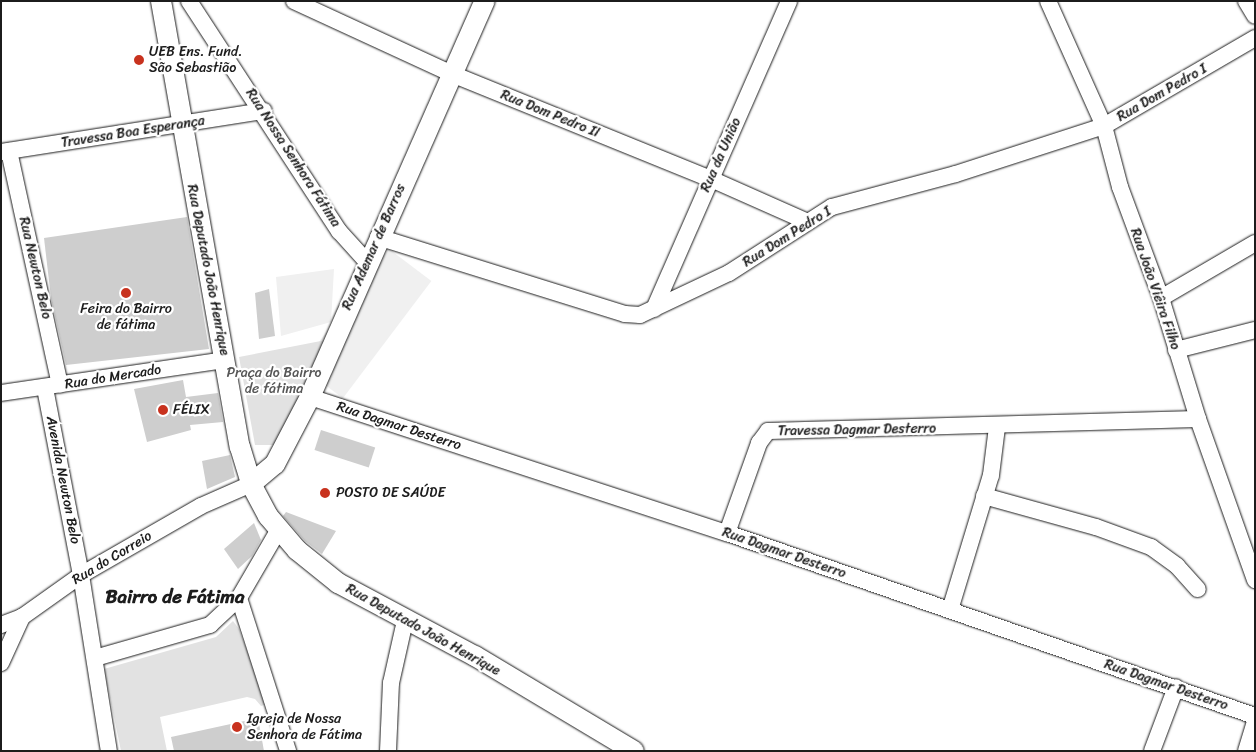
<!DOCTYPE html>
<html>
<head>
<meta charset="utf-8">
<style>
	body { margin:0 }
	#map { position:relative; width:1256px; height:752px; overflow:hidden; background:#fff; font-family:Sriracha,sans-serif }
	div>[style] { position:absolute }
	.built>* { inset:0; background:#f0f0f0; transform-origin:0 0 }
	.green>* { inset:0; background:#e2e2e2 }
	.building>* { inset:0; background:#cecece; transform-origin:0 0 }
	.roads { filter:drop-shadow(0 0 1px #1c1c1c) drop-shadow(0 0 1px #1c1c1c) }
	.minor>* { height:16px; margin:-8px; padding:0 8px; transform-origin:8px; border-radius:8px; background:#fff }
	.major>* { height:20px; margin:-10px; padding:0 10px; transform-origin:10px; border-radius:10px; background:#fff }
	.dots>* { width:14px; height:14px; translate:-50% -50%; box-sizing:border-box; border:2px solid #fff; border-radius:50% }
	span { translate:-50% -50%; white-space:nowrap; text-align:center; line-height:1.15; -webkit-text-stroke:4.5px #fff; paint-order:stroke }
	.poi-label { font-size:14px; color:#1c1c1c }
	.left { translate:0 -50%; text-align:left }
	.street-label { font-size:14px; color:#1c1c1c }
	.park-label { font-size:14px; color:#575757 }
	.district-label { font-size:19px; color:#1c1c1c; font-weight:700 }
	.frame { position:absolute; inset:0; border:2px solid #1c1c1c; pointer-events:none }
</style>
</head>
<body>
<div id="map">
	<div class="built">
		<div style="left:389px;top:249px;width:53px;height:147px;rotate:37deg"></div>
		<div style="clip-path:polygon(334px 269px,331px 322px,281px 336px,276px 277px)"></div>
	</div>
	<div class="green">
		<div style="clip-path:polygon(326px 340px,279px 445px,255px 445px,239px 357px)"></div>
		<div style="clip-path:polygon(233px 621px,239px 629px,267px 704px,261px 706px,255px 699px,247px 697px,160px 717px,167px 751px,121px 751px,104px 669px,216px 637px)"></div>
	</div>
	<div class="building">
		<div style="clip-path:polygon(187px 217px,209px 349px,66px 365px,51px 298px,44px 238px)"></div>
		<div style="clip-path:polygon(269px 289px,275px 336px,259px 339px,255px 293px)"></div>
		<div style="clip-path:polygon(183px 380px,186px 397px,218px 393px,223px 422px,190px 425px,191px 430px,147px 442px,134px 389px)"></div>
		<div style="left:321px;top:430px;width:57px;height:21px;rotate:18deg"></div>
		<div style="clip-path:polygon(230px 455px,235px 477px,207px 489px,202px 461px)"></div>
		<div style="clip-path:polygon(286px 512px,336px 531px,322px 554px,305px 541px,283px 516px)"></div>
		<div style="clip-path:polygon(254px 523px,261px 540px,252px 556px,238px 569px,224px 549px)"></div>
		<div style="clip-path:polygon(258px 718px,264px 751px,174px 751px,171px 737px)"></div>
	</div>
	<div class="roads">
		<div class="minor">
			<div style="left:189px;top:1px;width:275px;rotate:56.9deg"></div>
			<div style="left:339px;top:231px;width:42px;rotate:47.9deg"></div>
			<div style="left:294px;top:1px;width:174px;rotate:24.8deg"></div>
			<div style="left:452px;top:74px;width:279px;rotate:22.1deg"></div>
			<div style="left:711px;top:179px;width:106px;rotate:23.9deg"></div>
			<div style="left:1048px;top:1px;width:137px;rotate:65.9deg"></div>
			<div style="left:1104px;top:126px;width:63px;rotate:75.3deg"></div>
			<div style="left:1120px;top:187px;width:118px;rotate:69.7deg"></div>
			<div style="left:1161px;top:298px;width:127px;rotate:73deg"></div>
			<div style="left:1198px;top:419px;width:171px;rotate:70.5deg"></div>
			<div style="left:1246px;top:1px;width:17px;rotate:59deg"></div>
			<div style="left:9px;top:151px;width:239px;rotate:77.7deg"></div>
			<div style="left:1px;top:152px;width:266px;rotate:-8.9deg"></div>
			<div style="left:378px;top:237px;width:259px;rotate:17.3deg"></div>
			<div style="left:625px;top:314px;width:15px;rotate:4deg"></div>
			<div style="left:640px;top:315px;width:98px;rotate:-25.3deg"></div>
			<div style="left:729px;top:273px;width:122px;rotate:-32.7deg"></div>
			<div style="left:832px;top:207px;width:128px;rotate:-14.9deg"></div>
			<div style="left:956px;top:174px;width:156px;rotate:-18deg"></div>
			<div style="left:1104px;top:126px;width:175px;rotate:-30.2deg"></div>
			<div style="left:1161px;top:298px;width:109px;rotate:-30.3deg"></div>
			<div style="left:654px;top:309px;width:336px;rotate:-66.3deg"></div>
			<div style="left:1176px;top:350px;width:81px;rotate:-14.2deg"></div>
			<div style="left:45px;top:388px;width:190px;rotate:79.1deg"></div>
			<div style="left:81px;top:575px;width:178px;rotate:81deg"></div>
			<div style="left:1px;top:393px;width:226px;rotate:-8.4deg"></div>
			<div style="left:310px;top:397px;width:439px;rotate:18.1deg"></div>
			<div style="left:727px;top:533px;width:559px;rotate:19.12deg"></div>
			<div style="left:984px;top:496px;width:116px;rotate:15.5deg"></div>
			<div style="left:1096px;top:527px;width:59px;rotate:20deg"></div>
			<div style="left:1151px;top:547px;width:32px;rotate:36deg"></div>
			<div style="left:1177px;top:566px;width:31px;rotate:48deg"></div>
			<div style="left:727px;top:533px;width:96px;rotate:-70.4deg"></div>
			<div style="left:759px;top:443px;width:15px;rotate:-53deg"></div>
			<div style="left:768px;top:431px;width:430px;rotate:-1.6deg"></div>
			<div style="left:239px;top:598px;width:161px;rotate:72.2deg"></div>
			<div style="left:950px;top:610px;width:141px;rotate:-73.1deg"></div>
			<div style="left:991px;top:475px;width:48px;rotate:-82.9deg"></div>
			<div style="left:1px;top:625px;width:22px;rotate:-21deg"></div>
			<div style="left:95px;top:658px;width:120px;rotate:-16deg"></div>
			<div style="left:210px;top:625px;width:40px;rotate:-43deg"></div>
			<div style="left:239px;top:598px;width:78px;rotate:-59.8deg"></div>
			<div style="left:1px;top:663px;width:51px;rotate:-65.5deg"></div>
			<div style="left:22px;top:617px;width:72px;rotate:-35.4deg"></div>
			<div style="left:81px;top:575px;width:138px;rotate:-29.9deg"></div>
			<div style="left:201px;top:506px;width:55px;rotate:-23.7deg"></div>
			<div style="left:388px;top:751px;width:68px;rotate:-87.5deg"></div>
			<div style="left:391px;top:683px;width:64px;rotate:-77.3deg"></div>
			<div style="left:1152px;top:751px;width:68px;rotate:-69.4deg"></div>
			<div style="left:1246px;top:751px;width:30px;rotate:-73deg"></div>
		</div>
		<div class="major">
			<div style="left:161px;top:1px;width:453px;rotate:80deg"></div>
			<div style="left:240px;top:447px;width:39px;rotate:73deg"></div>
			<div style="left:251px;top:484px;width:36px;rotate:62deg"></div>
			<div style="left:268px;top:516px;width:45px;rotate:49.5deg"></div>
			<div style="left:297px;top:550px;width:53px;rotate:38.8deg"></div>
			<div style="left:338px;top:583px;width:155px;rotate:28.1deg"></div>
			<div style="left:475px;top:656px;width:185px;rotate:30.9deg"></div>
			<div style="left:251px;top:484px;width:31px;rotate:-40deg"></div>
			<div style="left:275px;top:464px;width:76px;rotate:-62.4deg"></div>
			<div style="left:310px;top:397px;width:433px;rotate:-66.2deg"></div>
		</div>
	</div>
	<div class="dots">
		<div style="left:139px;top:60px;background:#c8321e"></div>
		<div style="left:126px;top:293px;background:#c8321e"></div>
		<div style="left:163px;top:410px;background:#c8321e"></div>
		<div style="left:325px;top:493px;background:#c8321e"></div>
		<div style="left:237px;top:727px;background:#c8321e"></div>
	</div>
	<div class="poi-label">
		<span class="left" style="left:149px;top:60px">UEB Ens. Fund.<br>São Sebastião</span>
		<span style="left:126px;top:317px">Feira do Bairro<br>de fátima</span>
		<span class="left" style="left:173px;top:410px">FÉLIX</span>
		<span class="left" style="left:336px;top:493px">POSTO DE SAÚDE</span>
		<span class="left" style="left:247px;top:727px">Igreja de Nossa<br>Senhora de Fátima</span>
	</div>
	<div class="street-label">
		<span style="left:1162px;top:93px;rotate:-30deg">Rua Dom Pedro I</span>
		<span style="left:550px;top:114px;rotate:22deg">Rua Dom Pedro II</span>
		<span style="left:133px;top:132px;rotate:-9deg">Travessa Boa Esperança</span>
		<span style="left:721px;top:155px;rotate:-66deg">Rua da União</span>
		<span style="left:293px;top:158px;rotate:57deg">Rua Nossa Senhora Fátima</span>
		<span style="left:787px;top:237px;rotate:-32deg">Rua Dom Pedro I</span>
		<span style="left:374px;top:247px;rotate:-66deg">Rua Ademar de Barros</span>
		<span style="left:35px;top:268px;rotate:77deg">Rua Newton Belo</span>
		<span style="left:208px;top:270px;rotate:79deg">Rua Deputado João Henrique</span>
		<span style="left:1155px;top:289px;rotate:71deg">Rua João Viêira Filho</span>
		<span style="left:113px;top:377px;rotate:-9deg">Rua do Mercado</span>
		<span style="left:399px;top:426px;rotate:18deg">Rua Dagmar Desterro</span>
		<span style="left:857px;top:430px;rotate:-1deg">Travessa Dagmar Desterro</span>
		<span style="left:63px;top:480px;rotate:79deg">Avenida Newton Belo</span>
		<span style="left:784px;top:553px;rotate:19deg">Rua Dagmar Desterro</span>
		<span style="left:112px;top:558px;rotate:-31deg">Rua do Correio</span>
		<span style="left:423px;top:630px;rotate:29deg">Rua Deputado João Henrique</span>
		<span style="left:1166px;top:685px;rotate:19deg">Rua Dagmar Desterro</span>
	</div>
	<div class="park-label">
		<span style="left:274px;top:381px">Praça do Bairro<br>de fátima</span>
	</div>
	<div class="district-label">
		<span style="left:175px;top:597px">Bairro de Fátima</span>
	</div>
	<div class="frame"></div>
</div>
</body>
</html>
